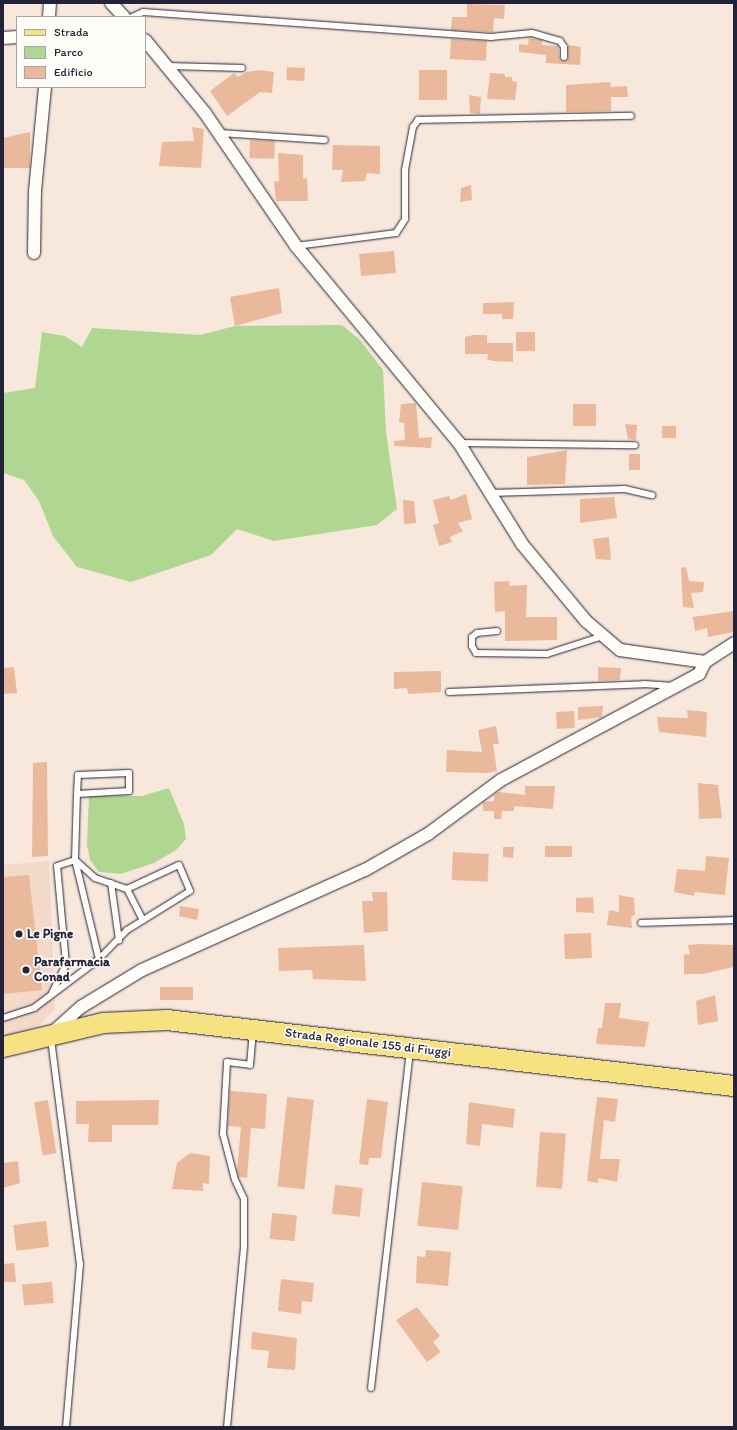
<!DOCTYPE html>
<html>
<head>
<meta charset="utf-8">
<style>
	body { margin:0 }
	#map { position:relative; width:737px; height:1430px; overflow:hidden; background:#f7e8db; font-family:Itim,sans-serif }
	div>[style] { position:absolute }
	.built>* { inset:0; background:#f3dac8 }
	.green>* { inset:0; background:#b0d792 }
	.building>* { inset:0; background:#eab99b; transform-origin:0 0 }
	.roads { filter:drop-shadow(0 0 1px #22223b) drop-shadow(0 0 1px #22223b) }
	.lane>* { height:6px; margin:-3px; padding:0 3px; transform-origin:3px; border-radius:3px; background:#fdfcf7 }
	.street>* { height:12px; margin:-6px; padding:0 6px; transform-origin:6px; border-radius:6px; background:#fdfcf7 }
	.primary>* { height:20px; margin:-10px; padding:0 10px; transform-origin:10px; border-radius:10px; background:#f7e281 }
	.dots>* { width:11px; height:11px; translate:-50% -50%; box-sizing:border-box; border:2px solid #fdfcf7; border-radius:50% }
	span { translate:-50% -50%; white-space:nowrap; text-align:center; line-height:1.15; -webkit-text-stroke:3.5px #fdfcf7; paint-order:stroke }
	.poi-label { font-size:13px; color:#22223b; font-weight:700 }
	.left { translate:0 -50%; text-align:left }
	.street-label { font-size:13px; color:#22223b }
	.frame { position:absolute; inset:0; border:4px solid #22223b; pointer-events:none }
	.legend { position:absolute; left:16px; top:16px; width:130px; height:72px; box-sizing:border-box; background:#fdfcf7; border:1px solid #a5a5ac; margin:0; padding:5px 7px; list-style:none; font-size:12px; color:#22223b }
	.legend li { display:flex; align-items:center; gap:8px; height:20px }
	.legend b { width:20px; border:1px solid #a5a5ac }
</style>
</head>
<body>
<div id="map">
	<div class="built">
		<div style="clip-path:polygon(49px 861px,55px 1009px,37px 1027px,3px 1037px,3px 865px)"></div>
	</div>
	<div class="green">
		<div style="clip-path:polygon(342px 325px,360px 340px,383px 370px,386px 432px,397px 509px,377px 525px,274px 541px,237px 529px,211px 555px,131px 582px,77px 567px,53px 536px,39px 501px,24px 480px,3px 473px,3px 393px,35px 388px,42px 332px,65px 336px,82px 347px,92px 328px,200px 335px,235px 326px)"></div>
		<div style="clip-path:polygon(169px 788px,184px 824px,186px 839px,176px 850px,154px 863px,121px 874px,99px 872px,90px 860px,87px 845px,89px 795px,142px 796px)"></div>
	</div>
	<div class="building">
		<div style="clip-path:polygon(467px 4px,505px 5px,504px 19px,494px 18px,493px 32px,451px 30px,452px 17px,467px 17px)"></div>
		<div style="clip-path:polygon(529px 38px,542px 40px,542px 45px,558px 46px,560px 59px,564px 61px,568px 59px,568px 45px,581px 47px,580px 65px,546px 63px,546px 55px,519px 52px,519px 44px,528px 45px)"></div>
		<div style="left:451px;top:39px;width:36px;height:20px;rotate:3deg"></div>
		<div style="left:287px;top:67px;width:18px;height:13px;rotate:3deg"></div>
		<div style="clip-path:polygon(261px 70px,274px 72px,272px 93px,260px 92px,227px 116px,210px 91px,234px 73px,238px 77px,246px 72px)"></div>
		<div style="left:447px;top:70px;width:30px;height:28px;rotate:90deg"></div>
		<div style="clip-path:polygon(490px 73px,505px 74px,505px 77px,512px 77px,512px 81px,517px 82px,515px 100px,487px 99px)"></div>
		<div style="clip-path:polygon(610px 82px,611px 87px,627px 86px,628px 97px,611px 97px,611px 111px,566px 112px,566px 85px)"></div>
		<div style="clip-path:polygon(469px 95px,481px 97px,480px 114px,470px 113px)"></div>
		<div style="clip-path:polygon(192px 127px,204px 129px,201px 168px,159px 166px,162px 142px,194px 141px)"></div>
		<div style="clip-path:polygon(30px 132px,30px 168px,3px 168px,3px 138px)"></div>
		<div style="left:250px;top:140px;width:25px;height:18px;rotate:2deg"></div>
		<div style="clip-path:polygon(333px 145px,380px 146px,380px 174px,367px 173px,365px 181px,341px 182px,343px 170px,332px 170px)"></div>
		<div style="clip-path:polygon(278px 153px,303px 155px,303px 179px,307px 178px,308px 201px,276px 201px,274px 182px,279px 181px)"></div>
		<div style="clip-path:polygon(471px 185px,472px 200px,460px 202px,461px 188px)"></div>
		<div style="left:394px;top:251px;width:22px;height:35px;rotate:85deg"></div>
		<div style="clip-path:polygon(279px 288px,282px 313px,235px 326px,230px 297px)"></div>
		<div style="clip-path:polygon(514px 302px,513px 319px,502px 319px,502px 314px,483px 314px,483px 303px)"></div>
		<div style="left:516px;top:332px;width:19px;height:19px"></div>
		<div style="clip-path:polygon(473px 335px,487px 335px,487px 343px,513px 343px,513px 362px,493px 361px,487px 359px,488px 354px,465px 354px,465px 337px)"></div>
		<div style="clip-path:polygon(416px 403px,419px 438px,432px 437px,431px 448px,394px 446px,394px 441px,405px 440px,404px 423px,399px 422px,401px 404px)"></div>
		<div style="left:596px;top:404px;width:22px;height:23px;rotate:90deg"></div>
		<div style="clip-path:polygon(625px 424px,637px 425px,636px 440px,628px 439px)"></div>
		<div style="left:662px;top:426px;width:14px;height:12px"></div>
		<div style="clip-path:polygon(567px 450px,565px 484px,527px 485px,527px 457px)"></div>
		<div style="left:629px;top:454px;width:11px;height:16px"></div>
		<div style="clip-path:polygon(466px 494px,472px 519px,458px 523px,463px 531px,450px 537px,452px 542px,439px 546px,433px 525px,439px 523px,433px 500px,449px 496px,451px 500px)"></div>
		<div style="clip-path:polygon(614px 497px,617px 518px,580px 523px,580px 499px)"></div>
		<div style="clip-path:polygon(403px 500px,414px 501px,416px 523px,404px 524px)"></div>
		<div style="clip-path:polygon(609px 537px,611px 560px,596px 559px,593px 539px)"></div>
		<div style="clip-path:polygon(686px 567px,689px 581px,704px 582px,703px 592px,691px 593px,694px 608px,683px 607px,681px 568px)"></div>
		<div style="clip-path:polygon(509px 581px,509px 586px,527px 585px,526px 617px,557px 617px,557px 640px,505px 641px,505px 611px,495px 612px,494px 582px)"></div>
		<div style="clip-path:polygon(734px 611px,734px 632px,708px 637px,707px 628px,695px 631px,693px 617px)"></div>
		<div style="clip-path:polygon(14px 667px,17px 693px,3px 694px,3px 668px)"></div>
		<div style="clip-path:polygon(598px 667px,621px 668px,620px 680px,598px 681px)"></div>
		<div style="clip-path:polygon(441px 671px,441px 692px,408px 694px,407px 688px,394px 689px,394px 672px)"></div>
		<div style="clip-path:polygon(603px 706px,602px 717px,578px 720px,578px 707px)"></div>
		<div style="clip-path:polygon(687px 710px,707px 712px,706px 737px,659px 732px,657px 717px,688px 718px)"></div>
		<div style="left:574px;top:711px;width:17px;height:18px;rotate:87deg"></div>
		<div style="clip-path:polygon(496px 726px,499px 744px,493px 744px,497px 771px,487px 773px,446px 772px,447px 750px,482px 752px,478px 730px)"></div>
		<div style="clip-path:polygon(47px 762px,48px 856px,32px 857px,33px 763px)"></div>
		<div style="clip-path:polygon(698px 783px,718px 785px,722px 818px,699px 819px)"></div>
		<div style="clip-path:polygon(525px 786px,555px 786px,553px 809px,514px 806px,514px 811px,502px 811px,501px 819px,494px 819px,494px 811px,483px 811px,483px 802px,494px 801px,494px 795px,498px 792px,525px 795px)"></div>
		<div style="left:545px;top:846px;width:27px;height:11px"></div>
		<div style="clip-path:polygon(503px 847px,514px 847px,513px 858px,503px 857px)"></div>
		<div style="left:453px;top:852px;width:36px;height:28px;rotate:3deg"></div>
		<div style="clip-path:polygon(706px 856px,729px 858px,725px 895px,695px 892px,694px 896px,674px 892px,677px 869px,705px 871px)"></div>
		<div style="clip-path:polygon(29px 875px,42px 990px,3px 994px,3px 877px)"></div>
		<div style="clip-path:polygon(372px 892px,387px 892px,388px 931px,364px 933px,362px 901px,373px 901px)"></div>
		<div style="clip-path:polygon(619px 895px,634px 898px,635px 915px,631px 917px,632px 928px,607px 925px,609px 910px,619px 912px)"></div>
		<div style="clip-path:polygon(593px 897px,594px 913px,576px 912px,576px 898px)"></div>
		<div style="clip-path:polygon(180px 906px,199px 909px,197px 920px,179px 916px)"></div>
		<div style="left:591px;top:933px;width:25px;height:27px;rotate:88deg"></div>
		<div style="clip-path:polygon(701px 944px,733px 945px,733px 967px,703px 974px,684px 974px,684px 954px,690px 955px,688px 945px)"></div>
		<div style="clip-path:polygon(364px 945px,366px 981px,313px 979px,312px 970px,279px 971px,278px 948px)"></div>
		<div style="left:160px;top:987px;width:33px;height:13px"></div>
		<div style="clip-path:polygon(715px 995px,718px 1021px,698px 1025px,696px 1001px)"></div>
		<div style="clip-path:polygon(605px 1003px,621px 1003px,619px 1018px,649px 1022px,645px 1047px,596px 1044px,598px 1028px,602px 1028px)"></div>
		<div style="clip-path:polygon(230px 1091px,267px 1094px,265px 1129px,251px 1128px,247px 1178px,239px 1177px,237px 1171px,241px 1127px,228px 1126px)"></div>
		<div style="left:287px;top:1097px;width:27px;height:90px;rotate:6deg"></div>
		<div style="clip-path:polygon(597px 1097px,618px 1099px,615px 1122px,604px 1120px,600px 1159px,620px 1159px,617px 1182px,598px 1178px,598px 1183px,587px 1181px)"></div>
		<div style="clip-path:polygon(367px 1099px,388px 1102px,381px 1158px,369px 1158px,368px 1165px,359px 1164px)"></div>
		<div style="left:48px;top:1100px;width:54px;height:14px;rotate:81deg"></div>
		<div style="clip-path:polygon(159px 1100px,158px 1125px,112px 1125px,112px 1142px,88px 1142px,89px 1124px,76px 1124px,76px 1101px)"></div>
		<div style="clip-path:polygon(469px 1102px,515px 1109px,513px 1128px,482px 1124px,480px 1146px,466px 1144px)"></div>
		<div style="left:540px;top:1132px;width:26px;height:55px;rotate:4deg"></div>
		<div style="clip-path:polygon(190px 1153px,210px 1156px,209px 1184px,203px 1183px,203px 1191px,172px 1189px,177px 1163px)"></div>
		<div style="clip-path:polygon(18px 1161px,20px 1183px,3px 1188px,3px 1163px)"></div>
		<div style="left:422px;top:1182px;width:41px;height:44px;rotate:6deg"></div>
		<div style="left:335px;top:1185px;width:28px;height:29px;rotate:6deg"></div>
		<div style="left:272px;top:1213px;width:25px;height:26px;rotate:5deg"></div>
		<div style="left:46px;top:1221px;width:26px;height:33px;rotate:83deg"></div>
		<div style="clip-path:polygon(426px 1250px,451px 1252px,448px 1286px,416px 1283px,417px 1256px,425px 1257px)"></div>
		<div style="clip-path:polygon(14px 1263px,16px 1282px,3px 1282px,3px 1264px)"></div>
		<div style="clip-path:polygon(281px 1279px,314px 1283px,312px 1302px,302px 1301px,301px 1314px,278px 1311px)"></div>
		<div style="left:52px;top:1282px;width:21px;height:30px;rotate:85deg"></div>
		<div style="clip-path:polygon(417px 1307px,440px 1336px,433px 1342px,441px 1352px,427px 1362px,396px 1320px)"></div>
		<div style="clip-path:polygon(252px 1332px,297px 1338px,295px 1370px,267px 1368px,269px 1351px,251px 1349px)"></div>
	</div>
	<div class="roads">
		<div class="lane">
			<div style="left:132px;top:17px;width:12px;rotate:-24deg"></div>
			<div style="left:143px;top:12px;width:349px;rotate:4.1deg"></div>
			<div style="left:491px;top:37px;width:41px;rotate:-5.6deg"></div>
			<div style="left:532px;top:33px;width:29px;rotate:16deg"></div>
			<div style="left:560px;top:41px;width:7px;rotate:56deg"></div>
			<div style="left:564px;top:47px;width:10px;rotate:90deg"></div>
			<div style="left:168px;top:66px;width:74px;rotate:1.5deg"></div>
			<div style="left:219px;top:133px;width:106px;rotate:3.8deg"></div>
			<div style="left:296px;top:246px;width:101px;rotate:-7.4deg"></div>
			<div style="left:396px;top:233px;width:17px;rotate:-57deg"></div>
			<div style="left:405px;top:219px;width:49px;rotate:-90deg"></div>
			<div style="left:405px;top:170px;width:44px;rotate:-79.5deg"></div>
			<div style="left:413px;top:127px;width:9px;rotate:-54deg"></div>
			<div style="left:418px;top:120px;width:213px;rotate:-1.1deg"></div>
			<div style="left:459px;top:443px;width:176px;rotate:0.7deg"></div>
			<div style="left:490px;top:493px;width:135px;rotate:-1.7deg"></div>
			<div style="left:625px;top:489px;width:28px;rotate:13deg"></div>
			<div style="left:497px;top:631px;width:20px;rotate:174deg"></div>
			<div style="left:477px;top:633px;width:6px;rotate:141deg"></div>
			<div style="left:472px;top:637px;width:9px;rotate:90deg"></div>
			<div style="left:472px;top:646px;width:8px;rotate:60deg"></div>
			<div style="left:476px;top:653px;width:71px;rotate:0.8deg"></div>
			<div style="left:547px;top:654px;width:59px;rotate:-17.8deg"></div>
			<div style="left:449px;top:692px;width:195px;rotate:-2.3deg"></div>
			<div style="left:644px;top:684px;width:30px;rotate:4deg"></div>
			<div style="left:111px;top:883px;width:58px;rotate:82deg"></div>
			<div style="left:127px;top:889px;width:35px;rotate:63deg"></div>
			<div style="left:641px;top:923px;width:93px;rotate:-1.8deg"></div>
			<div style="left:52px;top:993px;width:32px;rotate:-64deg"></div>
			<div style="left:66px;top:964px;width:98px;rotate:-95.2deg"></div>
			<div style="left:57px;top:866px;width:19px;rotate:-18deg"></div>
			<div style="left:75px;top:860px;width:27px;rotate:42deg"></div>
			<div style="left:95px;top:878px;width:34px;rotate:19deg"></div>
			<div style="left:127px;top:889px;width:57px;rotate:-24.8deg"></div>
			<div style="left:179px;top:865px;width:28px;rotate:67deg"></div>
			<div style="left:190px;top:891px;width:74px;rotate:148.2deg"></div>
			<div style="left:127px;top:930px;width:40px;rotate:134deg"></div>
			<div style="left:3px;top:1018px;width:33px;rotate:-18deg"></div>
			<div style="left:34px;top:1008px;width:81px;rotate:-37deg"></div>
			<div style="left:99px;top:959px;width:102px;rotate:-103.6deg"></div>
			<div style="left:75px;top:860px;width:66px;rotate:-88.3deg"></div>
			<div style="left:77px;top:794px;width:19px;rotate:-87deg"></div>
			<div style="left:78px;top:775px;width:51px;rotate:-2.2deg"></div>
			<div style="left:129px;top:773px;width:18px;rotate:90deg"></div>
			<div style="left:129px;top:791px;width:52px;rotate:176.7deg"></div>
			<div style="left:51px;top:1039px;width:227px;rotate:82.7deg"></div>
			<div style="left:80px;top:1264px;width:164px;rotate:94.9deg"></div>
			<div style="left:371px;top:1388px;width:338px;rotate:-83.4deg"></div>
			<div style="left:227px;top:1427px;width:182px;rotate:-84.6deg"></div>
			<div style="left:244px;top:1246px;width:47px;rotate:-90deg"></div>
			<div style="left:244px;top:1199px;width:21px;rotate:-115deg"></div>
			<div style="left:235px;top:1180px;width:48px;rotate:-104.6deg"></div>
			<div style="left:223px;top:1134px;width:72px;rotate:-86.8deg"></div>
			<div style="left:227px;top:1062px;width:23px;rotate:7deg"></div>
			<div style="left:250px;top:1065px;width:32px;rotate:-85deg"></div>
		</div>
		<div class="street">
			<div style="left:111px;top:3px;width:19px;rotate:47deg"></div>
			<div style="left:49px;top:17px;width:14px;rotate:-86deg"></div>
			<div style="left:3px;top:38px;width:14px;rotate:-4deg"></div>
			<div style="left:145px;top:40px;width:94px;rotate:50.6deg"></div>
			<div style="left:205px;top:113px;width:161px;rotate:55.6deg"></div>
			<div style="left:296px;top:246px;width:256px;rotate:50.4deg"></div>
			<div style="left:459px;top:443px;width:119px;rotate:58deg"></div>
			<div style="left:522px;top:544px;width:100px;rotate:50.3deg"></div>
			<div style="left:586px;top:621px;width:45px;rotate:40.5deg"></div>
			<div style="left:620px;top:650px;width:86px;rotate:8deg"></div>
			<div style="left:705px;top:662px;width:35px;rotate:-33deg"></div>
			<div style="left:34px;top:253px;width:62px;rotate:-89.1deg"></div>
			<div style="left:35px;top:191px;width:104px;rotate:-84.5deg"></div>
			<div style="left:52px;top:1033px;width:39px;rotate:-42deg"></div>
			<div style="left:81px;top:1007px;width:71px;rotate:-31.2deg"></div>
			<div style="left:142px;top:970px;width:244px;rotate:-24.2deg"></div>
			<div style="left:365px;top:870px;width:73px;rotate:-29.7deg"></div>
			<div style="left:428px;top:834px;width:91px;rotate:-36.5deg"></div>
			<div style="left:501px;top:780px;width:225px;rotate:-28.2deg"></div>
			<div style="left:699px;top:674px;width:13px;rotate:-63deg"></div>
		</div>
		<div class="primary">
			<div style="left:3px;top:1047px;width:103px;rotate:-13.5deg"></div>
			<div style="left:103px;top:1023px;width:64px;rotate:-2.7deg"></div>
			<div style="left:167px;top:1020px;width:571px;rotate:6.64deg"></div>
		</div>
	</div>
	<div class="dots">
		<div style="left:19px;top:934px;background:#22223b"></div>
		<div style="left:26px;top:970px;background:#22223b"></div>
	</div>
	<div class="poi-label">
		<span class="left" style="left:27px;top:934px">Le Pigne</span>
		<span class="left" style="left:34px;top:970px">Parafarmacia<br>Conad</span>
	</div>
	<div class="street-label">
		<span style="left:368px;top:1043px;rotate:7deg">Strada Regionale 155 di Fiuggi</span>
	</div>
	<div class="frame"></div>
	<ul class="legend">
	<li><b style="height:5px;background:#f7e281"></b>Strada</li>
	<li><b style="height:11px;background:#b0d792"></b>Parco</li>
	<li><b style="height:11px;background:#eab99b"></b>Edificio</li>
	</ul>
</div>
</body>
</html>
